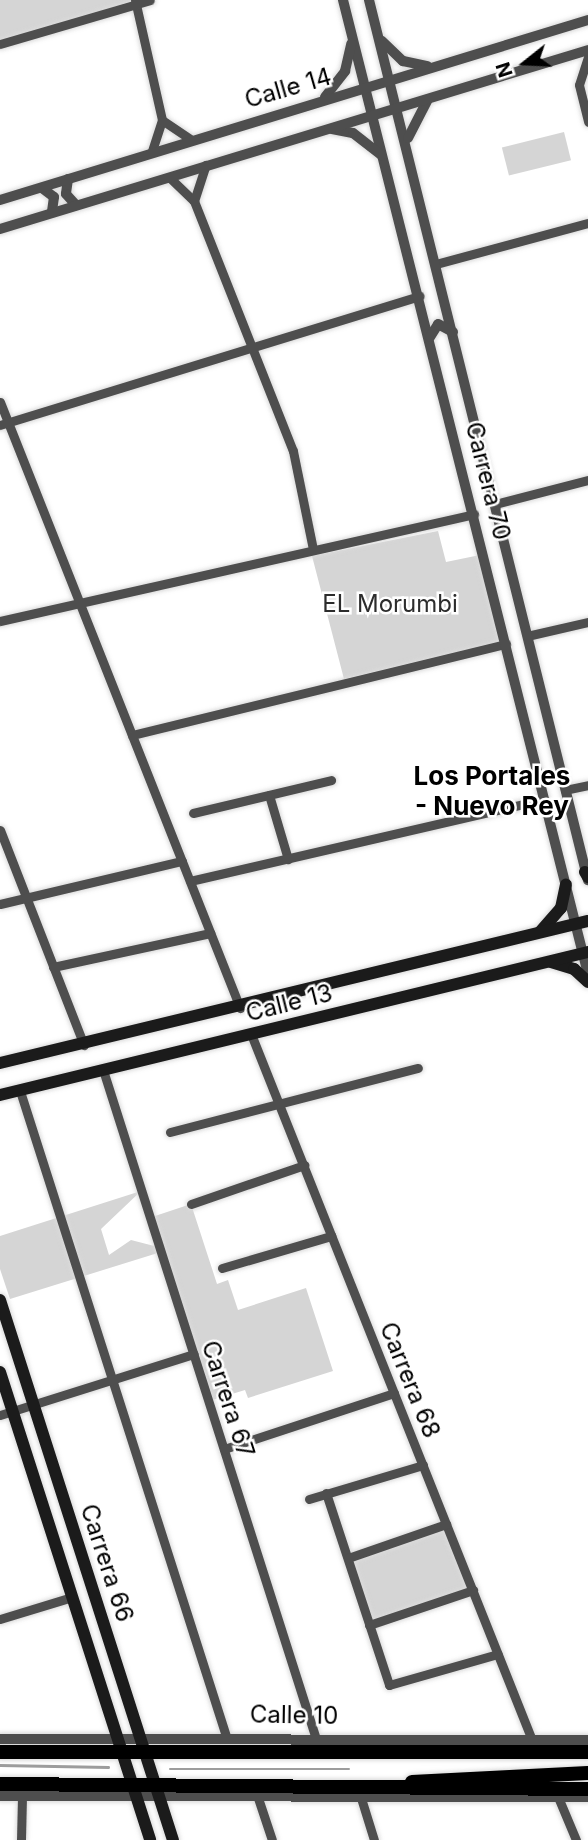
<!DOCTYPE html>
<html>
<head>
<meta charset="utf-8">
<style>
	body { margin:0 }
	#map { position:relative; width:588px; height:1840px; overflow:hidden; background:#fff; font-family:Inter,sans-serif }
	div>[style] { position:absolute }
	.green>* { inset:0; background:#d5d5d5; transform-origin:0 0 }
	.stream>* { height:2.5px; margin:-1.25px; padding:0 1.25px; transform-origin:1.25px; border-radius:1.25px; background:#9c9c9c }
	.roads { filter:drop-shadow(0 0 2px #dbdbdb) drop-shadow(0 0 2px #dbdbdb) }
	.minor>* { height:9px; margin:-4.5px; padding:0 4.5px; transform-origin:4.5px; border-radius:4.5px; background:#4e4e4e }
	.tertiary>* { height:10px; margin:-5px; padding:0 5px; transform-origin:5px; border-radius:5px; background:#4e4e4e }
	.secondary>* { height:12px; margin:-6px; padding:0 6px; transform-origin:6px; border-radius:6px; background:#1b1b1b }
	.primary>* { height:14px; margin:-7px; padding:0 7px; transform-origin:7px; border-radius:7px; background:#000 }
	span { translate:-50% -50%; white-space:nowrap; text-align:center; line-height:1.15; -webkit-text-stroke:5px #fff; paint-order:stroke }
	.street-label { font-size:24px; color:#000 }
	.park-label { font-size:24px; color:#2c2c2c }
	.neighbourhood-label { font-size:26px; color:#000; font-weight:700 }
	.north { position:absolute; left:490px; top:28px; width:70px; height:70px; -webkit-text-stroke:5px #fff; paint-order:stroke; rotate:252deg; font-size:19px; font-weight:700; line-height:28px; text-align:center; color:#000 }
	.north::after { content:''; display:block; margin:auto; width:24px; height:32px; background:#000; clip-path:polygon(50% 0,100% 100%,50% 72%,0 100%) }
</style>
</head>
<body>
<div id="map">
	<div class="green">
		<div style="clip-path:polygon(0 0,135px 0,0 44px)"></div>
		<div style="left:564px;top:132px;width:29px;height:64px;rotate:76deg"></div>
		<div style="clip-path:polygon(438px 531px,446px 562px,480px 555px,502px 641px,344px 679px,312px 556px)"></div>
		<div style="clip-path:polygon(141px 1191px,101px 1229px,109px 1255px,131px 1240px,158px 1247px,149px 1218px,191px 1204px,217px 1284px,228px 1280px,238px 1310px,306px 1288px,333px 1371px,248px 1398px,245px 1390px,209px 1401px,161px 1252px,10px 1299px,0 1269px,0 1236px)"></div>
		<div style="left:446px;top:1524px;width:71px;height:104px;rotate:68deg"></div>
	</div>
	<div class="stream">
		<div style="left:0;top:1765px;width:108px;rotate:1.1deg"></div>
		<div style="left:170px;top:1769px;width:179px"></div>
	</div>
	<div class="roads">
		<div class="minor">
			<div style="left:135px;top:0;width:123px;rotate:77.3deg"></div>
			<div style="left:162px;top:120px;width:33px;rotate:108deg"></div>
			<div style="left:0;top:44px;width:156px;rotate:-16.3deg"></div>
			<div style="left:588px;top:57px;width:29px;rotate:108deg"></div>
			<div style="left:579px;top:85px;width:38px;rotate:76deg"></div>
			<div style="left:162px;top:120px;width:34px;rotate:34deg"></div>
			<div style="left:169px;top:177px;width:35px;rotate:44deg"></div>
			<div style="left:194px;top:201px;width:269px;rotate:68.4deg"></div>
			<div style="left:293px;top:451px;width:100px;rotate:78.5deg"></div>
			<div style="left:194px;top:201px;width:38px;rotate:-72deg"></div>
			<div style="left:436px;top:264px;width:157px;rotate:-15.1deg"></div>
			<div style="left:0;top:402px;width:652px;rotate:68.39deg"></div>
			<div style="left:0;top:425px;width:439px;rotate:-17.1deg"></div>
			<div style="left:495px;top:504px;width:96px;rotate:-14.5deg"></div>
			<div style="left:0;top:621px;width:486px;rotate:-12.7deg"></div>
			<div style="left:527px;top:636px;width:63px;rotate:-12.9deg"></div>
			<div style="left:132px;top:735px;width:385px;rotate:-13.7deg"></div>
			<div style="left:565px;top:790px;width:24px;rotate:-12deg"></div>
			<div style="left:269px;top:795px;width:67px;rotate:73.5deg"></div>
			<div style="left:193px;top:813px;width:142px;rotate:-13.4deg"></div>
			<div style="left:0;top:830px;width:231px;rotate:68.7deg"></div>
			<div style="left:190px;top:881px;width:363px;rotate:-13deg"></div>
			<div style="left:0;top:904px;width:187px;rotate:-13.3deg"></div>
			<div style="left:53px;top:967px;width:161px;rotate:-12.2deg"></div>
			<div style="left:251px;top:1034px;width:760px;rotate:68.3deg"></div>
			<div style="left:103px;top:1070px;width:702px;rotate:72.34deg"></div>
			<div style="left:20px;top:1091px;width:677px;rotate:72.29deg"></div>
			<div style="left:170px;top:1132px;width:256px;rotate:-14.5deg"></div>
			<div style="left:191px;top:1204px;width:120px;rotate:-19deg"></div>
			<div style="left:222px;top:1268px;width:114px;rotate:-16.4deg"></div>
			<div style="left:0;top:1415px;width:203px;rotate:-17.5deg"></div>
			<div style="left:224px;top:1449px;width:179px;rotate:-18.2deg"></div>
			<div style="left:326px;top:1493px;width:202px;rotate:71.8deg"></div>
			<div style="left:389px;top:1685px;width:113px;rotate:-15.9deg"></div>
			<div style="left:309px;top:1499px;width:119px;rotate:-16.6deg"></div>
			<div style="left:348px;top:1558px;width:104px;rotate:-19.1deg"></div>
			<div style="left:0;top:1619px;width:75px;rotate:-17deg"></div>
			<div style="left:369px;top:1625px;width:110px;rotate:-18.6deg"></div>
			<div style="left:558px;top:1797px;width:47px;rotate:67.3deg"></div>
			<div style="left:258px;top:1798px;width:44px;rotate:71.6deg"></div>
			<div style="left:361px;top:1798px;width:44px;rotate:72.8deg"></div>
			<div style="left:21px;top:1840px;width:43px;rotate:-88.7deg"></div>
		</div>
		<div class="tertiary">
			<div style="left:343px;top:0;width:1004px;rotate:75.88deg"></div>
			<div style="left:369px;top:0;width:907px;rotate:76.03deg"></div>
			<div style="left:382px;top:41px;width:29px;rotate:44deg"></div>
			<div style="left:403px;top:61px;width:25px;rotate:12deg"></div>
			<div style="left:325px;top:97px;width:33px;rotate:-52deg"></div>
			<div style="left:345px;top:71px;width:28px;rotate:-77deg"></div>
			<div style="left:332px;top:129px;width:21px;rotate:11deg"></div>
			<div style="left:353px;top:133px;width:36px;rotate:38deg"></div>
			<div style="left:408px;top:138px;width:42px;rotate:-62.8deg"></div>
			<div style="left:68px;top:179px;width:15px;rotate:98deg"></div>
			<div style="left:66px;top:194px;width:15px;rotate:48deg"></div>
			<div style="left:42px;top:188px;width:15px;rotate:37deg"></div>
			<div style="left:54px;top:197px;width:15px;rotate:98deg"></div>
			<div style="left:0;top:200px;width:615px;rotate:-17.02deg"></div>
			<div style="left:0;top:229px;width:615px;rotate:-16.93deg"></div>
			<div style="left:430px;top:337px;width:15px;rotate:-58deg"></div>
			<div style="left:438px;top:324px;width:17px;rotate:28deg"></div>
			<div style="left:0;top:1739px;width:588px;rotate:0.1deg"></div>
			<div style="left:0;top:1796px;width:588px;rotate:0.1deg"></div>
		</div>
		<div class="secondary">
			<div style="left:585px;top:872px;width:6px;rotate:59deg"></div>
			<div style="left:540px;top:932px;width:32px;rotate:-49deg"></div>
			<div style="left:561px;top:908px;width:24px;rotate:-78deg"></div>
			<div style="left:551px;top:962px;width:24px;rotate:17deg"></div>
			<div style="left:574px;top:969px;width:19px;rotate:43deg"></div>
			<div style="left:0;top:1063px;width:605px;rotate:-13.58deg"></div>
			<div style="left:0;top:1095px;width:605px;rotate:-13.67deg"></div>
			<div style="left:0;top:1300px;width:567px;rotate:72.24deg"></div>
			<div style="left:0;top:1372px;width:491px;rotate:72.2deg"></div>
		</div>
		<div class="primary">
			<div style="left:0;top:1752px;width:588px"></div>
			<div style="left:412px;top:1782px;width:176px;rotate:-2.9deg"></div>
			<div style="left:0;top:1784px;width:588px;rotate:0.49deg"></div>
		</div>
	</div>
	<div class="street-label">
		<span style="left:288px;top:88px;rotate:-16deg">Calle 14</span>
		<span style="left:488px;top:481px;rotate:76deg">Carrera 70</span>
		<span style="left:289px;top:1003px;rotate:-14deg">Calle 13</span>
		<span style="left:410px;top:1380px;rotate:68deg">Carrera 68</span>
		<span style="left:228px;top:1399px;rotate:72deg">Carrera 67</span>
		<span style="left:107px;top:1563px;rotate:72deg">Carrera 66</span>
		<span style="left:294px;top:1715px;rotate:1deg">Calle 10</span>
	</div>
	<div class="park-label">
		<span style="left:390px;top:604px">EL Morumbi</span>
	</div>
	<div class="neighbourhood-label">
		<span style="left:492px;top:791px">Los Portales<br>- Nuevo Rey</span>
	</div>
	<div class="north">N</div>
</div>
</body>
</html>
